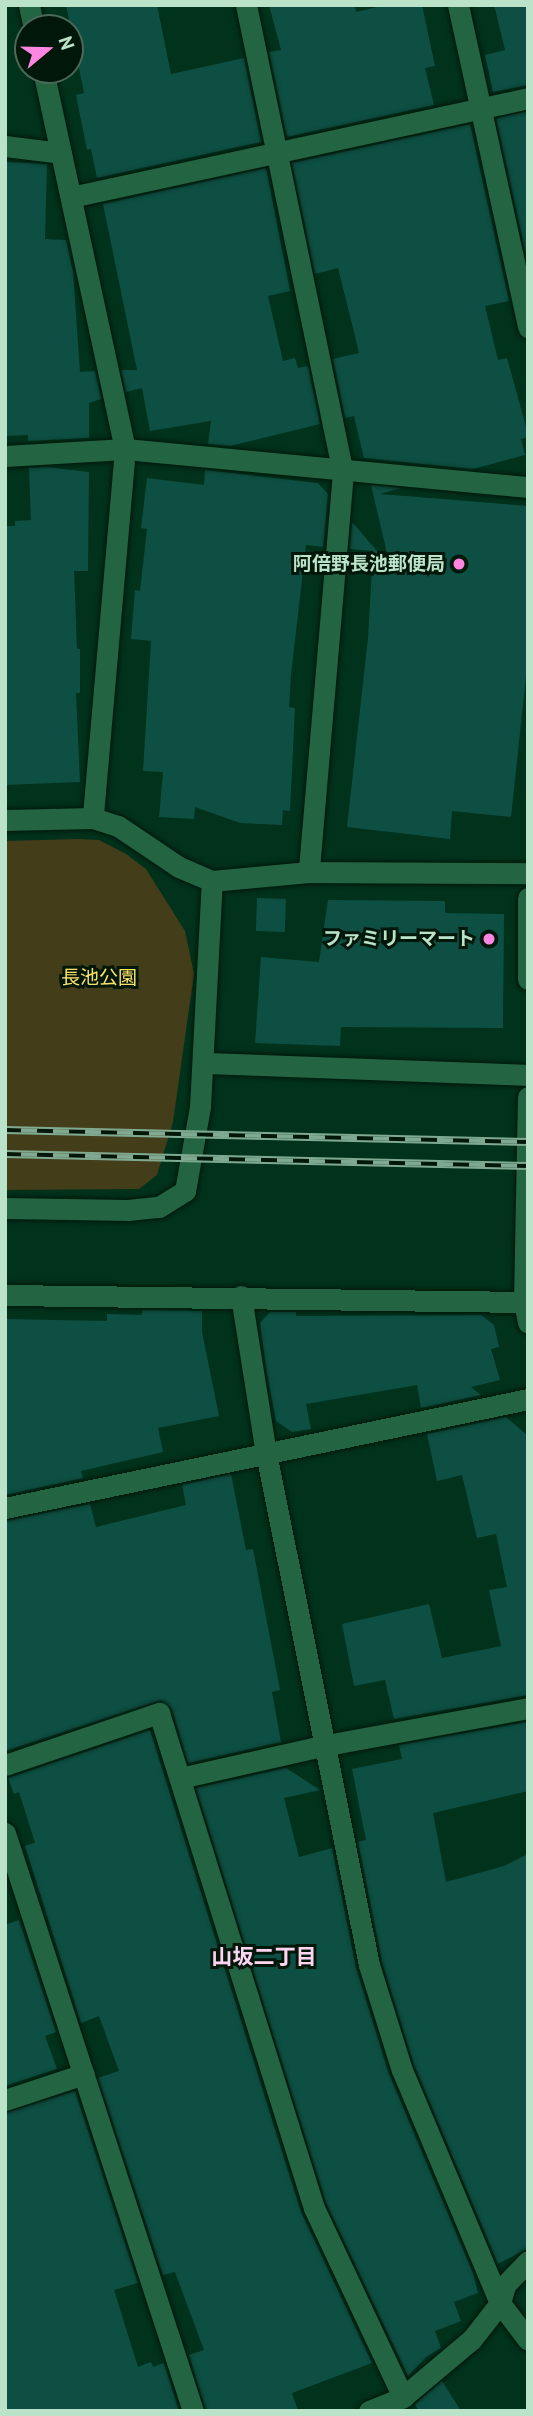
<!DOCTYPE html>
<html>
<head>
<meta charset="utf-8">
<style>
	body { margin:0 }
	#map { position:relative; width:533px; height:2416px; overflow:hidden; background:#01321c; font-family:"PT Sans","Noto Sans JP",sans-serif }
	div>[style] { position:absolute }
	.green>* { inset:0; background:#443d19 }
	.building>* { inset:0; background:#0e4f43; transform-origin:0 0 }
	.roads { filter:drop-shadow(0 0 2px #00170a) drop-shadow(0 0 2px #00170a) }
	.minor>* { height:21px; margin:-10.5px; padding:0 10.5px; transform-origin:10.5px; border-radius:10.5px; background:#236442 }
	.rail>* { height:8px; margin-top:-4px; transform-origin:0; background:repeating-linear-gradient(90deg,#00170a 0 16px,#7faa91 0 32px); box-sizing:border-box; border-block:2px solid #7faa91 }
	.dots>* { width:19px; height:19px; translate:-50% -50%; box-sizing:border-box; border:4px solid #00170a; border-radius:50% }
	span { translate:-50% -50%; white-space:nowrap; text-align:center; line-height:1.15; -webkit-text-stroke:6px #00170a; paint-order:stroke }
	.poi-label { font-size:19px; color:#bbe3c9; font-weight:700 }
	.right { translate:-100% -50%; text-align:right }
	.park-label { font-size:19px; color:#fce164 }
	.neighbourhood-label { font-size:21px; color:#fed4f1; font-weight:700 }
	.frame { position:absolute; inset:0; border:7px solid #bbe3c9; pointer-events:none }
	.north { position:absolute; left:14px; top:14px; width:70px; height:70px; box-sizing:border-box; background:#00170a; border:2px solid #4b6956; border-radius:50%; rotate:71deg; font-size:19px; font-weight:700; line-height:28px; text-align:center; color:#bbe3c9 }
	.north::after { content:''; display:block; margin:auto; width:24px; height:32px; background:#fe86e1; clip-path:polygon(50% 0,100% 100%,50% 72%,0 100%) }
</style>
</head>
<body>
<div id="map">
	<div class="green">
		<div style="clip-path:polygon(78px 839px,99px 840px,126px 854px,146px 869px,185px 931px,194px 974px,173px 1122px,157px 1175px,139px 1189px,5px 1190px,5px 841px)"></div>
	</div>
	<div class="building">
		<div style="clip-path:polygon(66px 5px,157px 5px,171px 74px,244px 58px,261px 142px,97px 178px,91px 149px,87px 150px,76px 95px,84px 93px)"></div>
		<div style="clip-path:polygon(269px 5px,355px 5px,356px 12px,386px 5px,422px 5px,435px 66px,425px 68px,434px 105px,287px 137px,269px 52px,281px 50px)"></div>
		<div style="clip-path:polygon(494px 5px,528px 5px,528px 85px,493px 92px,485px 55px,505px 50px)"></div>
		<div style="clip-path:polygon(528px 111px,528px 264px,496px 118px)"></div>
		<div style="clip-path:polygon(470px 124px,509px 301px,485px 306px,498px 360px,507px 358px,528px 434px,528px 437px,521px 439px,525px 455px,473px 469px,364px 458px,354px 416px,345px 418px,333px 359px,359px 353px,352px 324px,338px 268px,315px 274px,292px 163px)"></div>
		<div style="clip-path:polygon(5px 162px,47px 164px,45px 239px,66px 240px,73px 272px,80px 372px,95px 371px,101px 399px,89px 403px,89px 438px,28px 441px,28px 435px,5px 436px)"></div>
		<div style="clip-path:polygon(266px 168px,290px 291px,268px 296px,283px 361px,295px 358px,298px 368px,308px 366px,320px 424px,230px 446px,208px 444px,211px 421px,150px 431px,142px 388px,126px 392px,121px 370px,137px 370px,103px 204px)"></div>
		<div style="clip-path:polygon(45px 467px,89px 472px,88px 571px,74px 571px,77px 649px,80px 649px,80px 693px,76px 693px,80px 782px,5px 785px,5px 526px,15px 526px,15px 521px,31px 520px,29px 468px)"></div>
		<div style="clip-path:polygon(205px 470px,318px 483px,328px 494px,323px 547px,306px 545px,291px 675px,289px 707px,295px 708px,290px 811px,283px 810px,282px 825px,240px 823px,195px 807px,194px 819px,159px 817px,163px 772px,143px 771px,151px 641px,131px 639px,135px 590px,140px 591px,147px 529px,141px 528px,147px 478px,204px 485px)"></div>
		<div style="clip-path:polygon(371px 485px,401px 488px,380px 494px,528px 506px,528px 658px,511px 817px,452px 811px,450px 839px,347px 827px,368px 638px,373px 551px,350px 549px,352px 522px,390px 566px)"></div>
		<div style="left:257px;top:898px;width:29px;height:33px;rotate:2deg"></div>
		<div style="clip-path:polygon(328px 900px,445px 901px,445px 913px,504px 914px,503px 1028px,341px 1027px,340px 1046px,255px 1043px,261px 957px,319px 962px)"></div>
		<div style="clip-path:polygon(142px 1310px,202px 1311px,202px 1332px,219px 1416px,158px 1428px,163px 1452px,81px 1471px,83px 1478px,5px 1495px,5px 1319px,107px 1321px,107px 1314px,142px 1315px)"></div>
		<div style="clip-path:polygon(270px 1312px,296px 1312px,296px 1316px,481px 1315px,494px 1325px,499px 1347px,491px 1349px,500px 1380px,471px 1387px,481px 1395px,421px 1408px,417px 1385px,306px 1404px,311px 1429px,292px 1432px,276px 1421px,267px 1374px,260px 1323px)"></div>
		<div style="clip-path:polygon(506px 1417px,528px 1436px,528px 1695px,394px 1719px,385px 1680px,354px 1686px,342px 1624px,429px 1604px,442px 1658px,501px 1646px,489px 1590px,507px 1587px,496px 1534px,477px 1538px,462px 1475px,437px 1481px,427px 1434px)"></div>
		<div style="clip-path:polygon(231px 1474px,246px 1550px,253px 1549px,280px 1690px,272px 1692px,281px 1742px,188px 1763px,172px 1709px,161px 1700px,5px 1751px,5px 1521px,90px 1504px,96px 1527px,186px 1505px,182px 1485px)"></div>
		<div style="clip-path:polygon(526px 1722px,528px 1791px,433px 1813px,446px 1882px,504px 1866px,528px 1854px,528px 2248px,498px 2264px,414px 2065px,382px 1962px,358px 1842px,366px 1840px,352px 1769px,402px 1759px,399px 1745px)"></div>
		<div style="clip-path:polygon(150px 1730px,301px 2212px,372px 2363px,292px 2393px,298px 2411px,206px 2411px,189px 2355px,204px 2350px,175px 2272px,163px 2275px,98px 2078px,119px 2071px,99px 2016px,81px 2023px,25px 1846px,35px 1843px,19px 1792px,14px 1794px,8px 1778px)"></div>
		<div style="clip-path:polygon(286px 1768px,320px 1790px,284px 1798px,299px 1857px,332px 1848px,356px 1968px,389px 2074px,473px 2273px,478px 2293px,454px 2302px,461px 2321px,435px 2331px,441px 2348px,426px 2357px,408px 2376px,326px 2203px,196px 1788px)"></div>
		<div style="clip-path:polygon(19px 1920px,56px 2032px,45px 2036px,57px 2069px,5px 2086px,5px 1925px)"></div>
		<div style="clip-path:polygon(75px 2091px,138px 2283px,114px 2290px,138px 2367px,151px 2362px,153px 2367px,164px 2363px,179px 2411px,5px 2411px,5px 2113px)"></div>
		<div style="clip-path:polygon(442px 2381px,461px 2411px,418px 2411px,415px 2404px)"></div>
	</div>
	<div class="roads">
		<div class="minor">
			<div style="left:29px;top:5px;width:24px;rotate:78deg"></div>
			<div style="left:246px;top:5px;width:477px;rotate:78.3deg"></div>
			<div style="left:343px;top:472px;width:401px;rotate:94.9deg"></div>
			<div style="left:458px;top:5px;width:330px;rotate:77.7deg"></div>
			<div style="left:43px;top:70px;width:388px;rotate:77.8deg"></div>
			<div style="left:125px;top:449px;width:370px;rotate:95deg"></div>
			<div style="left:5px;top:146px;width:56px;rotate:7.1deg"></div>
			<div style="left:71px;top:197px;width:468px;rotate:-12.2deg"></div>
			<div style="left:5px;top:456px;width:120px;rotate:-3.3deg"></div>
			<div style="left:125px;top:449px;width:405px;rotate:5.4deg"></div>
			<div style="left:5px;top:820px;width:88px;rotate:-1.3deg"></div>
			<div style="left:93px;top:818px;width:26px;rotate:18deg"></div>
			<div style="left:118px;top:826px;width:73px;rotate:33.9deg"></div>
			<div style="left:179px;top:867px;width:36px;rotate:23deg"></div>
			<div style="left:212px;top:881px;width:97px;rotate:-5.3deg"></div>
			<div style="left:309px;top:872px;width:219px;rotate:0.3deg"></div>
			<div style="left:528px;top:898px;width:81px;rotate:90deg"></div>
			<div style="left:204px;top:1063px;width:324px;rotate:2.1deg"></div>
			<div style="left:5px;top:1208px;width:123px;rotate:0.9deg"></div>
			<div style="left:128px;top:1210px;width:31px;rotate:-6deg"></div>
			<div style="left:159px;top:1207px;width:31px;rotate:-32deg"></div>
			<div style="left:185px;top:1191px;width:85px;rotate:-79.9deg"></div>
			<div style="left:200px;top:1107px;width:226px;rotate:-87deg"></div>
			<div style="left:5px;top:1295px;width:519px;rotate:0.77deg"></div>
			<div style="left:524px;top:1302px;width:21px;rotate:79deg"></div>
			<div style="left:241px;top:1296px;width:159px;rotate:81deg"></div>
			<div style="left:266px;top:1453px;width:522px;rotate:78.63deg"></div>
			<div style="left:369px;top:1965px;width:110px;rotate:72.6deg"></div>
			<div style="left:402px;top:2070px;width:253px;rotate:67.2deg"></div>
			<div style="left:500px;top:2303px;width:46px;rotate:52.9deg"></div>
			<div style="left:524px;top:1302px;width:205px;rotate:-88.9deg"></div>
			<div style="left:5px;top:1508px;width:534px;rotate:-11.77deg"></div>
			<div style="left:5px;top:1765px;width:163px;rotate:-18.7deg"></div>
			<div style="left:159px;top:1713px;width:519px;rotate:72.61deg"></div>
			<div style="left:314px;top:2208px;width:209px;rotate:64.8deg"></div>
			<div style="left:180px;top:1778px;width:151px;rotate:-12.7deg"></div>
			<div style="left:327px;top:1745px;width:204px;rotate:-10.4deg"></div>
			<div style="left:5px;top:1833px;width:608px;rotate:71.98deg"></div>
			<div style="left:5px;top:2100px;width:83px;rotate:-18.2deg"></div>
			<div style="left:369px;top:2411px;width:37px;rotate:-22deg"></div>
			<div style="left:403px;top:2397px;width:90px;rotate:-40deg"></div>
			<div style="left:472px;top:2339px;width:46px;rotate:-52.1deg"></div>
			<div style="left:500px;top:2303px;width:19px;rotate:-74deg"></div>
			<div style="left:505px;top:2285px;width:33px;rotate:-46deg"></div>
		</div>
	</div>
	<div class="rail">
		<div style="left:5px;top:1130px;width:523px;rotate:1.31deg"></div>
		<div style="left:5px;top:1154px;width:523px;rotate:1.31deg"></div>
	</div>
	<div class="dots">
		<div style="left:459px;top:564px;background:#fe86e1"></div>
		<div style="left:489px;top:939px;background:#fe86e1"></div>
	</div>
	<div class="poi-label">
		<span class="right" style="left:445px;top:564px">阿倍野長池郵便局</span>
		<span class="right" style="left:475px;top:939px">ファミリーマート</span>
	</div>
	<div class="park-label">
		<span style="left:99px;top:978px">長池公園</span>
	</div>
	<div class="neighbourhood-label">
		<span style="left:264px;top:1957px">山坂二丁目</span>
	</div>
	<div class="frame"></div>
	<div class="north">N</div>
</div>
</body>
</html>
